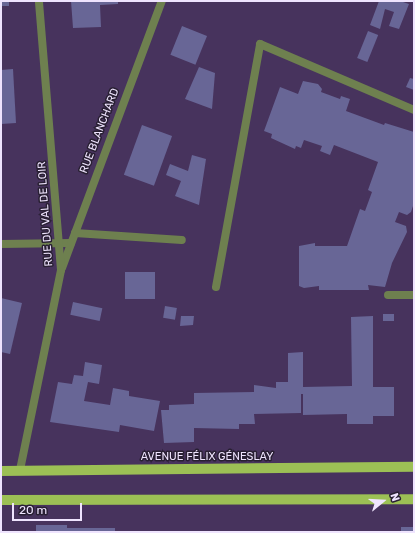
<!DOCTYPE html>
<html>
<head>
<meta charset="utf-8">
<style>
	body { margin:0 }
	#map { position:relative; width:415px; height:533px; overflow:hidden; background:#47335d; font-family:Rubik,sans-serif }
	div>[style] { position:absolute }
	.building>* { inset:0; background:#686696; transform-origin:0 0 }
	.service>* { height:8px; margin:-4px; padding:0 4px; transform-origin:4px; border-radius:4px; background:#6e804f }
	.minor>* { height:8px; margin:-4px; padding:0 4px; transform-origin:4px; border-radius:4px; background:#6e804f }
	.primary>* { height:10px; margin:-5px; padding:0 5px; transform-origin:5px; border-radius:5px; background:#9cc055 }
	span { translate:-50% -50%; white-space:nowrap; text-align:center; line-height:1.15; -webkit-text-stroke:3px #292033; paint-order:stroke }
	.street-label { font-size:11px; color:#efe4fe }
	.frame { position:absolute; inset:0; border:2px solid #efe4fe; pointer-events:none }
	.north { position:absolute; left:363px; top:481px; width:40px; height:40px; -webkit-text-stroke:3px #292033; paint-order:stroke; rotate:72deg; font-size:11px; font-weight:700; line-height:16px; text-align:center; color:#efe4fe }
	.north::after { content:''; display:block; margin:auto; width:14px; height:18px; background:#efe4fe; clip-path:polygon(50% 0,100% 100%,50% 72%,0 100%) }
	.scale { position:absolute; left:12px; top:503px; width:70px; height:18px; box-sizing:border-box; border:2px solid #efe4fe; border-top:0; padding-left:5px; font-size:12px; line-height:14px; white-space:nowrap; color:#efe4fe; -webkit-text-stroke:3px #292033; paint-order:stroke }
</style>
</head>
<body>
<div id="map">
	<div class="building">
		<div style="left:1px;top:1px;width:8px;height:5px"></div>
		<div style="clip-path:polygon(71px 1px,118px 1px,118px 4px,100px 5px,101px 27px,73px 28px)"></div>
		<div style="clip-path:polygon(379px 1px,400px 1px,409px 4px,399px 29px,389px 26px,394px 12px,385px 9px,380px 29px,370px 25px)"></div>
		<div style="left:182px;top:26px;width:27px;height:31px;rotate:22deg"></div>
		<div style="left:368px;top:31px;width:11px;height:29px;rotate:22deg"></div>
		<div style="clip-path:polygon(199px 67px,215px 73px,212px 109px,185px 99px)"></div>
		<div style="clip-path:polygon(13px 69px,16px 123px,1px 124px,1px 70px)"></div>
		<div style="clip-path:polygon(410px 78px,414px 79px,414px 90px,406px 87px)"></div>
		<div style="clip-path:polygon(303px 81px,318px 84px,322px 89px,321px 92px,340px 99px,341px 96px,350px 99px,346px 111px,384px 125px,385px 123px,414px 132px,414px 203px,411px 212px,407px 215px,399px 212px,395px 222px,406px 226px,407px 232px,392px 263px,385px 287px,368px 285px,369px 290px,319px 290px,319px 286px,304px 288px,299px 286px,299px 246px,315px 243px,315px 246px,347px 246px,360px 209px,365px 211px,372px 192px,368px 190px,378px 162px,334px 145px,330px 155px,320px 151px,322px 146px,304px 140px,301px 148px,296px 146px,295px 149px,271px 138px,272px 134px,264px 131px,280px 87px,298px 94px)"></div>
		<div style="left:142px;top:125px;width:32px;height:53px;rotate:20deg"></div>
		<div style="clip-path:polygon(192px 155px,206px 159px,199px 205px,175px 196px,181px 181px,166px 175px,170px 164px,188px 171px)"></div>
		<div style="left:125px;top:272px;width:30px;height:27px"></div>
		<div style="clip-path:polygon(1px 298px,22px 303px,10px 354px,1px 352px)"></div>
		<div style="left:73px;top:302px;width:30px;height:13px;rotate:12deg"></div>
		<div style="left:165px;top:306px;width:12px;height:12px;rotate:9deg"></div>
		<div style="left:383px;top:314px;width:11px;height:7px"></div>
		<div style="clip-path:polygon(181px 316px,194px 316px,193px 325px,180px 326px)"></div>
		<div style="clip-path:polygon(373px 316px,373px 387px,394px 387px,394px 416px,373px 416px,373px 424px,347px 424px,347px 414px,303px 415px,303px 394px,301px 394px,301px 413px,254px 414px,255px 424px,239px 424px,239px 429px,194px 428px,194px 442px,164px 443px,161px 410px,169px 410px,169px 405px,194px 404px,194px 393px,254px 392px,254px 385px,276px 388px,276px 382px,288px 382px,288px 353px,303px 352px,303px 387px,352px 386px,351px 317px)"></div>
		<div style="clip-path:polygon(85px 362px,102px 365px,99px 384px,88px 382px,84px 401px,110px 405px,113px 388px,129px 391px,129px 396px,160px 401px,154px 431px,120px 425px,119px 432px,50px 422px,58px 382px,72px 384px,74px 375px,83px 376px)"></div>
		<div style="clip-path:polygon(36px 525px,67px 525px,67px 528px,115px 528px,115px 532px,36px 532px)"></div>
		<div style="left:401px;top:527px;width:13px;height:5px"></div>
	</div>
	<div class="service">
		<div style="left:75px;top:233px;width:107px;rotate:3.7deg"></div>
		<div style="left:216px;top:287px;width:247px;rotate:-79.7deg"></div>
		<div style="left:260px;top:44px;width:168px;rotate:23.2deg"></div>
		<div style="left:388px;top:295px;width:26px"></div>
	</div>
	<div class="minor">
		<div style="left:1px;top:244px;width:70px;rotate:-0.8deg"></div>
		<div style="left:62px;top:268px;width:285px;rotate:-69.5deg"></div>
		<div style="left:20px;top:470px;width:204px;rotate:-78.4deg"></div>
		<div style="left:61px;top:270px;width:270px;rotate:-94.7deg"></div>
	</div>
	<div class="primary">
		<div style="left:1px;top:471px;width:413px;rotate:-0.6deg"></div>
		<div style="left:1px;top:500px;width:413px;rotate:-0.1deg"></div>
	</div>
	<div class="street-label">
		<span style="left:100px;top:131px;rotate:-69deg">RUE BLANCHARD</span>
		<span style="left:46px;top:214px;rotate:-94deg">RUE DU VAL DE LOIR</span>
		<span style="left:207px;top:457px">AVENUE FÉLIX GÉNESLAY</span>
	</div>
	<div class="frame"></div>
	<div class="north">N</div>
	<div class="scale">20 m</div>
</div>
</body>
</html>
